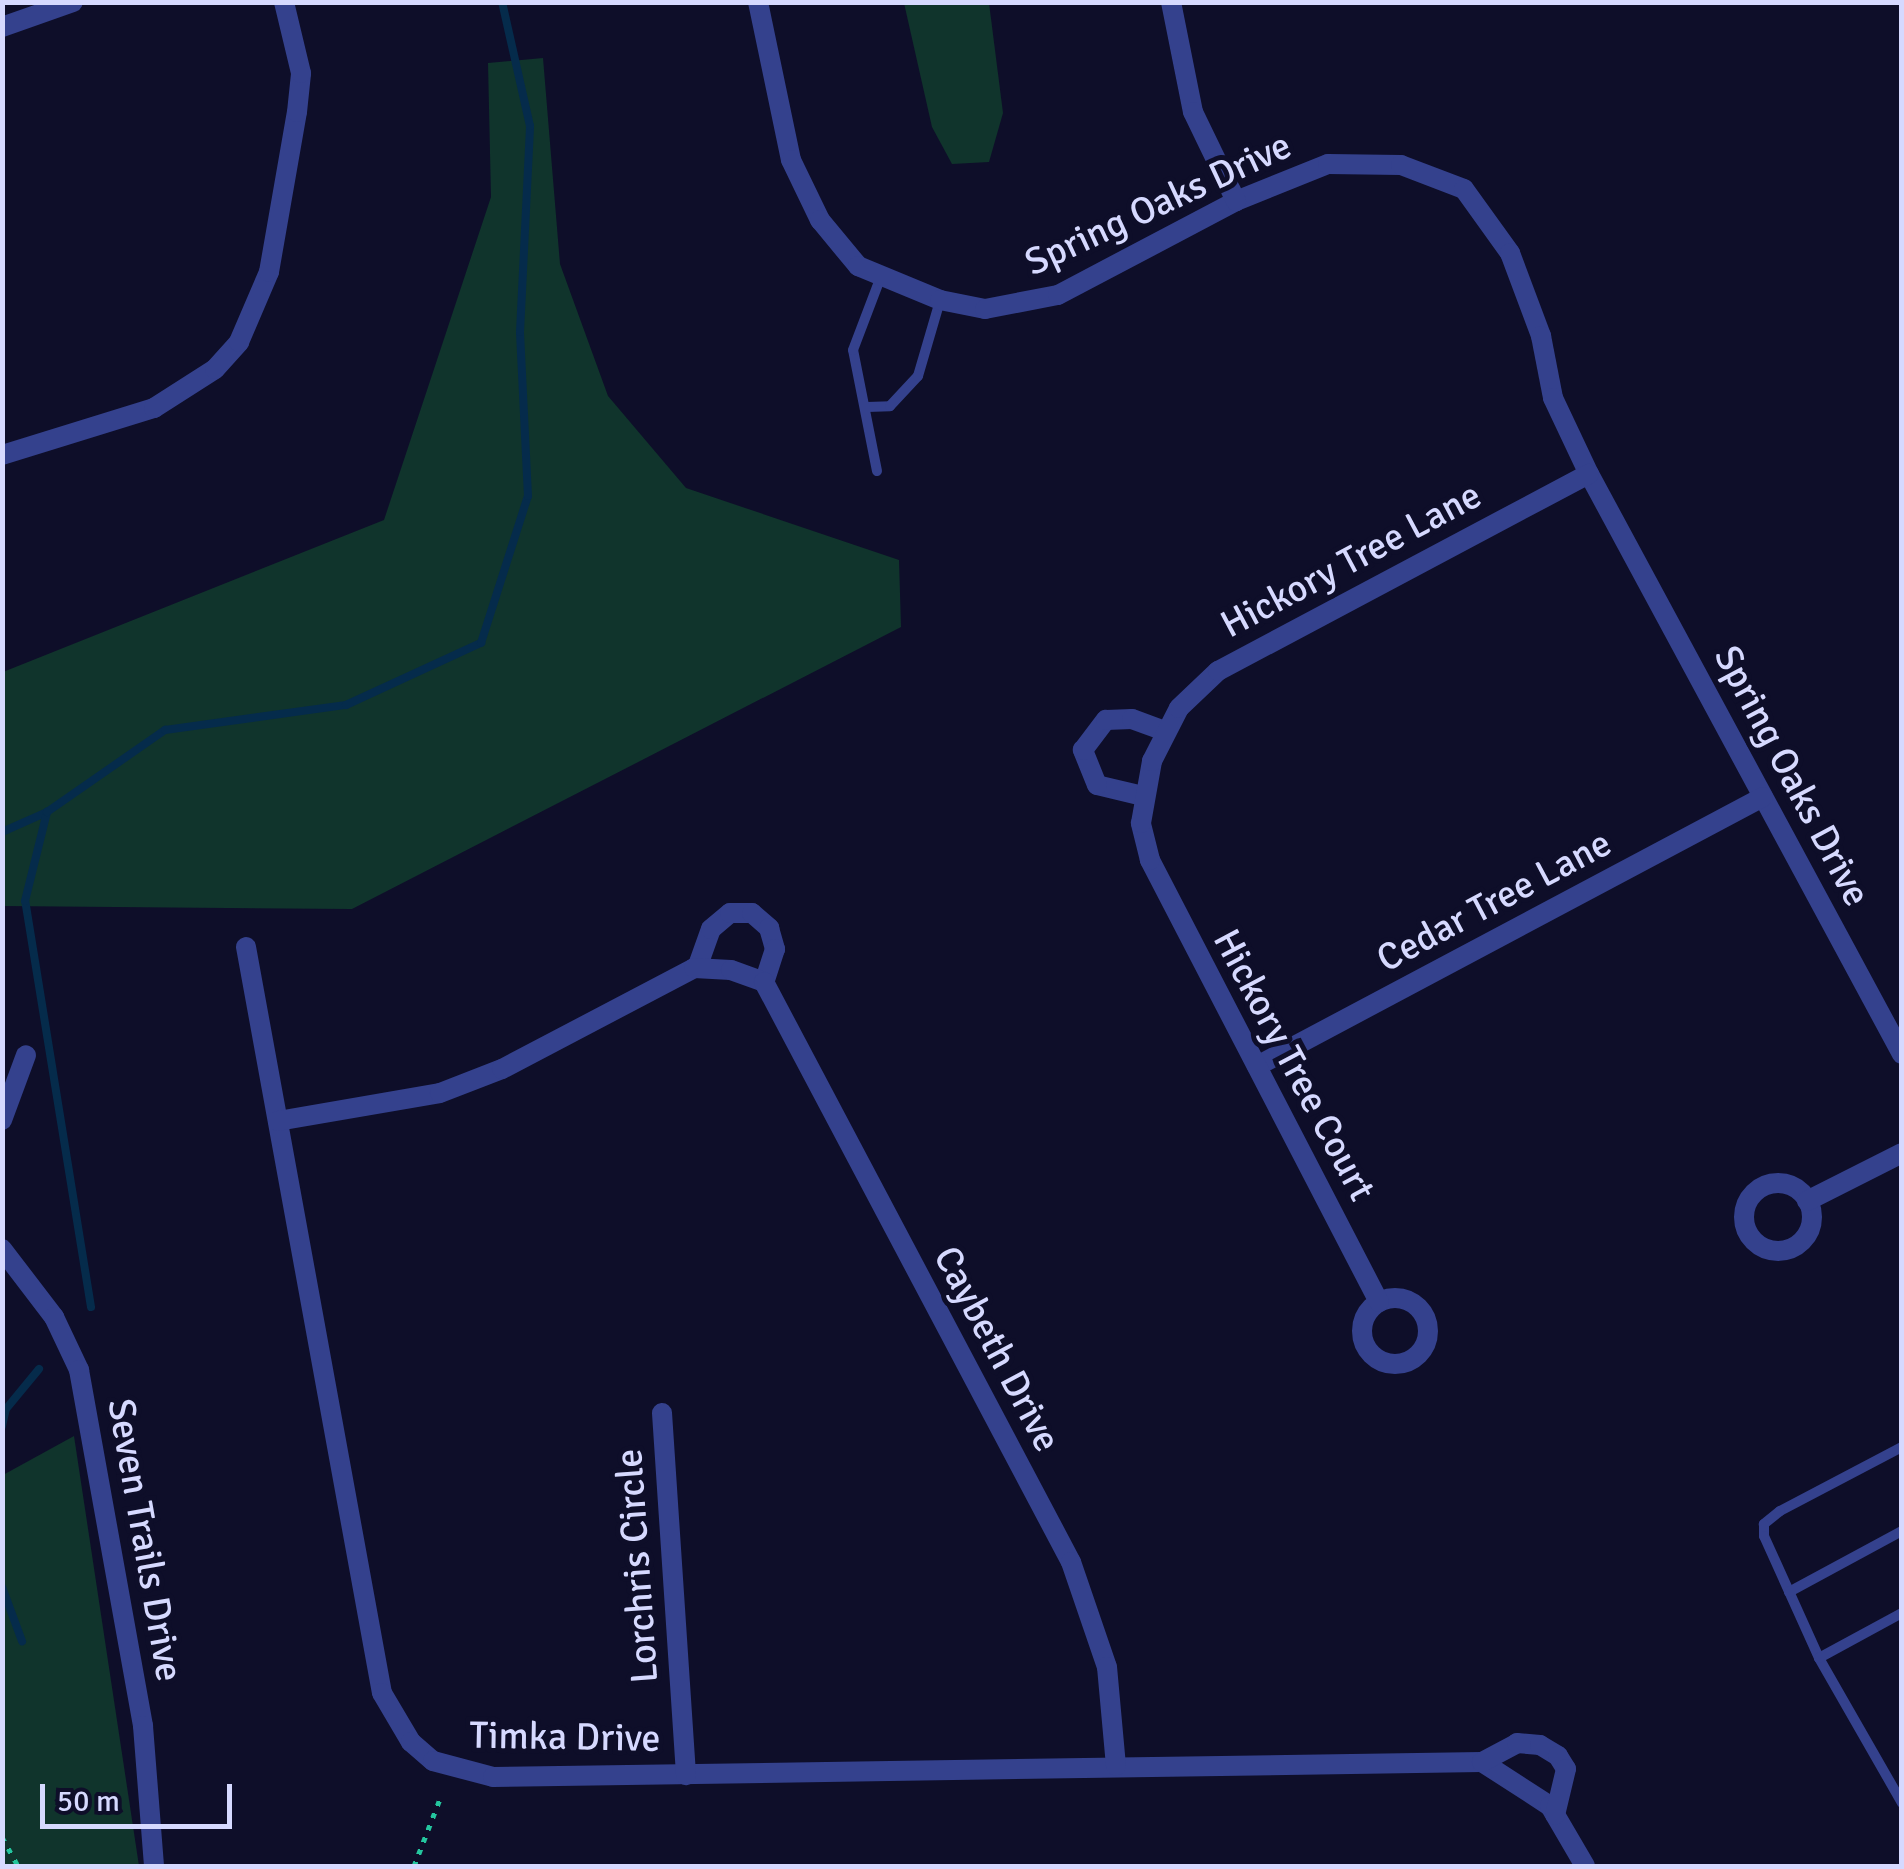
<!DOCTYPE html>
<html>
<head>
<meta charset="utf-8">
<style>
	body { margin:0 }
	#map { position:relative; width:1904px; height:1869px; overflow:hidden; background:#0e0e29; font-family:Signika,sans-serif }
	div>[style] { position:absolute }
	.green>* { inset:0; background:#10342c }
	.stream>* { height:8px; margin:-4px; padding:0 4px; transform-origin:4px; border-radius:4px; background:#052b4b }
	.path>* { height:5px; margin-top:-2.5px; transform-origin:0; background:repeating-linear-gradient(90deg,#24c59e 0 5px,transparent 0 13px) }
	.service>* { height:10px; margin:-5px; padding:0 5px; transform-origin:5px; border-radius:5px; background:#34418d }
	.minor>* { height:20px; margin:-10px; padding:0 10px; transform-origin:10px; border-radius:10px; background:#34418d }
	.minor>.ring { margin:-10px; padding:0; box-sizing:content-box; background:none; border:20px solid #34418d; border-radius:50% }
	span { translate:-50% -50%; white-space:nowrap; text-align:center; line-height:1.15; -webkit-text-stroke:10px #0e0e29; paint-order:stroke }
	.street-label { font-size:38px; color:#d6d9ff }
	.frame { position:absolute; inset:0; border:5px solid #d6d9ff; pointer-events:none }
	.scale { position:absolute; left:40px; top:1784px; width:192px; height:45px; box-sizing:border-box; border:5px solid #d6d9ff; border-top:0; padding-left:12px; font-size:30px; line-height:35px; white-space:nowrap; color:#d6d9ff; -webkit-text-stroke:8px #0e0e29; paint-order:stroke }
</style>
</head>
<body>
<div id="map">
	<div class="green">
		<div style="clip-path:polygon(904px 3px,989px 3px,1003px 113px,989px 162px,952px 164px,932px 127px)"></div>
		<div style="clip-path:polygon(543px 58px,560px 264px,608px 396px,686px 488px,899px 560px,901px 627px,352px 909px,3px 906px,3px 672px,384px 520px,491px 197px,488px 63px)"></div>
		<div style="clip-path:polygon(74px 1436px,139px 1866px,3px 1866px,3px 1475px)"></div>
	</div>
	<div class="stream">
		<div style="left:2px;top:832px;width:49px;rotate:-24deg"></div>
		<div style="left:91px;top:1307px;width:411px;rotate:-99.2deg"></div>
		<div style="left:25px;top:901px;width:92px;rotate:-76.1deg"></div>
		<div style="left:47px;top:812px;width:144px;rotate:-34.8deg"></div>
		<div style="left:165px;top:730px;width:183px;rotate:-7.9deg"></div>
		<div style="left:346px;top:705px;width:149px;rotate:-24.7deg"></div>
		<div style="left:481px;top:643px;width:154px;rotate:-72.3deg"></div>
		<div style="left:528px;top:496px;width:164px;rotate:-92.8deg"></div>
		<div style="left:520px;top:332px;width:206px;rotate:-87.2deg"></div>
		<div style="left:530px;top:126px;width:127px;rotate:-102.7deg"></div>
		<div style="left:2px;top:1426px;width:17px;rotate:-77deg"></div>
		<div style="left:6px;top:1409px;width:52px;rotate:-50.5deg"></div>
		<div style="left:2px;top:1587px;width:58px;rotate:69.7deg"></div>
	</div>
	<div class="path">
		<div style="left:2px;top:1837px;width:33px;rotate:61deg"></div>
		<div style="left:414px;top:1866px;width:75px;rotate:-68.9deg"></div>
	</div>
	<div class="service">
		<div style="left:867px;top:407px;width:23px;rotate:-2deg"></div>
		<div style="left:890px;top:406px;width:41px;rotate:-47deg"></div>
		<div style="left:918px;top:376px;width:78px;rotate:-73.7deg"></div>
		<div style="left:877px;top:471px;width:123px;rotate:-101.2deg"></div>
		<div style="left:853px;top:350px;width:76px;rotate:-69.2deg"></div>
		<div style="left:1902px;top:1447px;width:138px;rotate:152.3deg"></div>
		<div style="left:1780px;top:1511px;width:21px;rotate:141deg"></div>
		<div style="left:1764px;top:1524px;width:12px;rotate:90deg"></div>
		<div style="left:1764px;top:1536px;width:134px;rotate:65.7deg"></div>
		<div style="left:1819px;top:1658px;width:167px;rotate:60.2deg"></div>
		<div style="left:1789px;top:1592px;width:128px;rotate:-28.4deg"></div>
		<div style="left:1819px;top:1658px;width:94px;rotate:-28.5deg"></div>
	</div>
	<div class="minor">
		<div style="left:758px;top:2px;width:161px;rotate:78.2deg"></div>
		<div style="left:791px;top:160px;width:67px;rotate:64.2deg"></div>
		<div style="left:820px;top:220px;width:60px;rotate:50.4deg"></div>
		<div style="left:858px;top:266px;width:89px;rotate:22.5deg"></div>
		<div style="left:940px;top:300px;width:46px;rotate:11.3deg"></div>
		<div style="left:985px;top:309px;width:74px;rotate:-10.9deg"></div>
		<div style="left:1058px;top:295px;width:201px;rotate:-27.8deg"></div>
		<div style="left:1236px;top:201px;width:99px;rotate:-21.9deg"></div>
		<div style="left:1328px;top:164px;width:73px;rotate:0.8deg"></div>
		<div style="left:1401px;top:165px;width:67px;rotate:20.9deg"></div>
		<div style="left:1464px;top:189px;width:79px;rotate:54.3deg"></div>
		<div style="left:1510px;top:253px;width:89px;rotate:69.5deg"></div>
		<div style="left:1541px;top:336px;width:63px;rotate:79deg"></div>
		<div style="left:1553px;top:398px;width:84px;rotate:64.7deg"></div>
		<div style="left:1589px;top:474px;width:659px;rotate:61.65deg"></div>
		<div style="left:1171px;top:2px;width:112px;rotate:78.7deg"></div>
		<div style="left:1193px;top:112px;width:99px;rotate:64.2deg"></div>
		<div style="left:2px;top:27px;width:75px;rotate:-19.4deg"></div>
		<div style="left:2px;top:455px;width:159px;rotate:-17.2deg"></div>
		<div style="left:154px;top:408px;width:72px;rotate:-32.6deg"></div>
		<div style="left:215px;top:369px;width:36px;rotate:-48deg"></div>
		<div style="left:239px;top:342px;width:76px;rotate:-66.8deg"></div>
		<div style="left:269px;top:272px;width:162px;rotate:-80.1deg"></div>
		<div style="left:297px;top:112px;width:39px;rotate:-84deg"></div>
		<div style="left:301px;top:73px;width:73px;rotate:-103.5deg"></div>
		<div style="left:1143px;top:796px;width:47px;rotate:-166.6deg"></div>
		<div style="left:1097px;top:785px;width:38px;rotate:-112deg"></div>
		<div style="left:1083px;top:750px;width:38px;rotate:-53deg"></div>
		<div style="left:1106px;top:720px;width:26px;rotate:-2deg"></div>
		<div style="left:1132px;top:719px;width:33px;rotate:20deg"></div>
		<div style="left:246px;top:947px;width:758px;rotate:79.67deg"></div>
		<div style="left:382px;top:1693px;width:57px;rotate:59.4deg"></div>
		<div style="left:411px;top:1742px;width:29px;rotate:41deg"></div>
		<div style="left:433px;top:1761px;width:62px;rotate:14.9deg"></div>
		<div style="left:493px;top:1777px;width:989px;rotate:-0.87deg"></div>
		<div style="left:1482px;top:1762px;width:81px;rotate:32.9deg"></div>
		<div style="left:1550px;top:1806px;width:69px;rotate:59.7deg"></div>
		<div style="left:697px;top:968px;width:41px;rotate:-70.3deg"></div>
		<div style="left:711px;top:929px;width:25px;rotate:-40deg"></div>
		<div style="left:730px;top:913px;width:22px"></div>
		<div style="left:752px;top:913px;width:23px;rotate:41deg"></div>
		<div style="left:769px;top:928px;width:22px;rotate:74deg"></div>
		<div style="left:775px;top:949px;width:35px;rotate:108deg"></div>
		<div style="left:1257px;top:1066px;width:573px;rotate:-28deg"></div>
		<div style="left:2px;top:1120px;width:69px;rotate:-69.7deg"></div>
		<div style="left:278px;top:1121px;width:164px;rotate:-9.8deg"></div>
		<div style="left:440px;top:1093px;width:66px;rotate:-21.2deg"></div>
		<div style="left:502px;top:1069px;width:217px;rotate:-27.7deg"></div>
		<div style="left:694px;top:968px;width:37px;rotate:3deg"></div>
		<div style="left:731px;top:970px;width:35px;rotate:20deg"></div>
		<div style="left:764px;top:982px;width:656px;rotate:62.11deg"></div>
		<div style="left:1071px;top:1562px;width:111px;rotate:71.1deg"></div>
		<div style="left:1107px;top:1667px;width:99px;rotate:84.8deg"></div>
		<div class="ring" style="left:1744px;top:1183px;width:48px;height:48px"></div>
		<div style="left:1807px;top:1201px;width:106px;rotate:-26.8deg"></div>
		<div style="left:2px;top:1249px;width:86px;rotate:52.6deg"></div>
		<div style="left:54px;top:1317px;width:59px;rotate:64.7deg"></div>
		<div style="left:79px;top:1370px;width:362px;rotate:79.8deg"></div>
		<div style="left:143px;top:1726px;width:140px;rotate:85.5deg"></div>
		<div class="ring" style="left:1362px;top:1298px;width:46px;height:46px"></div>
		<div style="left:1379px;top:1302px;width:498px;rotate:-117.4deg"></div>
		<div style="left:1150px;top:860px;width:38px;rotate:-104deg"></div>
		<div style="left:1141px;top:823px;width:63px;rotate:-79.9deg"></div>
		<div style="left:1152px;top:761px;width:59px;rotate:-63deg"></div>
		<div style="left:1179px;top:708px;width:54px;rotate:-43.5deg"></div>
		<div style="left:1218px;top:671px;width:420px;rotate:-28deg"></div>
		<div style="left:662px;top:1413px;width:363px;rotate:86.2deg"></div>
		<div style="left:1482px;top:1762px;width:40px;rotate:-28deg"></div>
		<div style="left:1517px;top:1743px;width:23px;rotate:5deg"></div>
		<div style="left:1540px;top:1745px;width:21px;rotate:31deg"></div>
		<div style="left:1558px;top:1756px;width:15px;rotate:58deg"></div>
		<div style="left:1566px;top:1769px;width:47px;rotate:103.4deg"></div>
	</div>
	<div class="street-label">
		<span style="left:1158px;top:204px;rotate:-25deg">Spring Oaks Drive</span>
		<span style="left:1351px;top:560px;rotate:-28deg">Hickory Tree Lane</span>
		<span style="left:1792px;top:776px;rotate:62deg">Spring Oaks Drive</span>
		<span style="left:1494px;top:901px;rotate:-28deg">Cedar Tree Lane</span>
		<span style="left:1294px;top:1065px;rotate:62deg">Hickory Tree Court</span>
		<span style="left:997px;top:1349px;rotate:62deg">Caybeth Drive</span>
		<span style="left:145px;top:1540px;rotate:80deg">Seven Trails Drive</span>
		<span style="left:637px;top:1566px;rotate:-94deg">Lorchris Circle</span>
		<span style="left:565px;top:1737px;rotate:1deg">Timka Drive</span>
	</div>
	<div class="frame"></div>
	<div class="scale">50 m</div>
</div>
</body>
</html>
